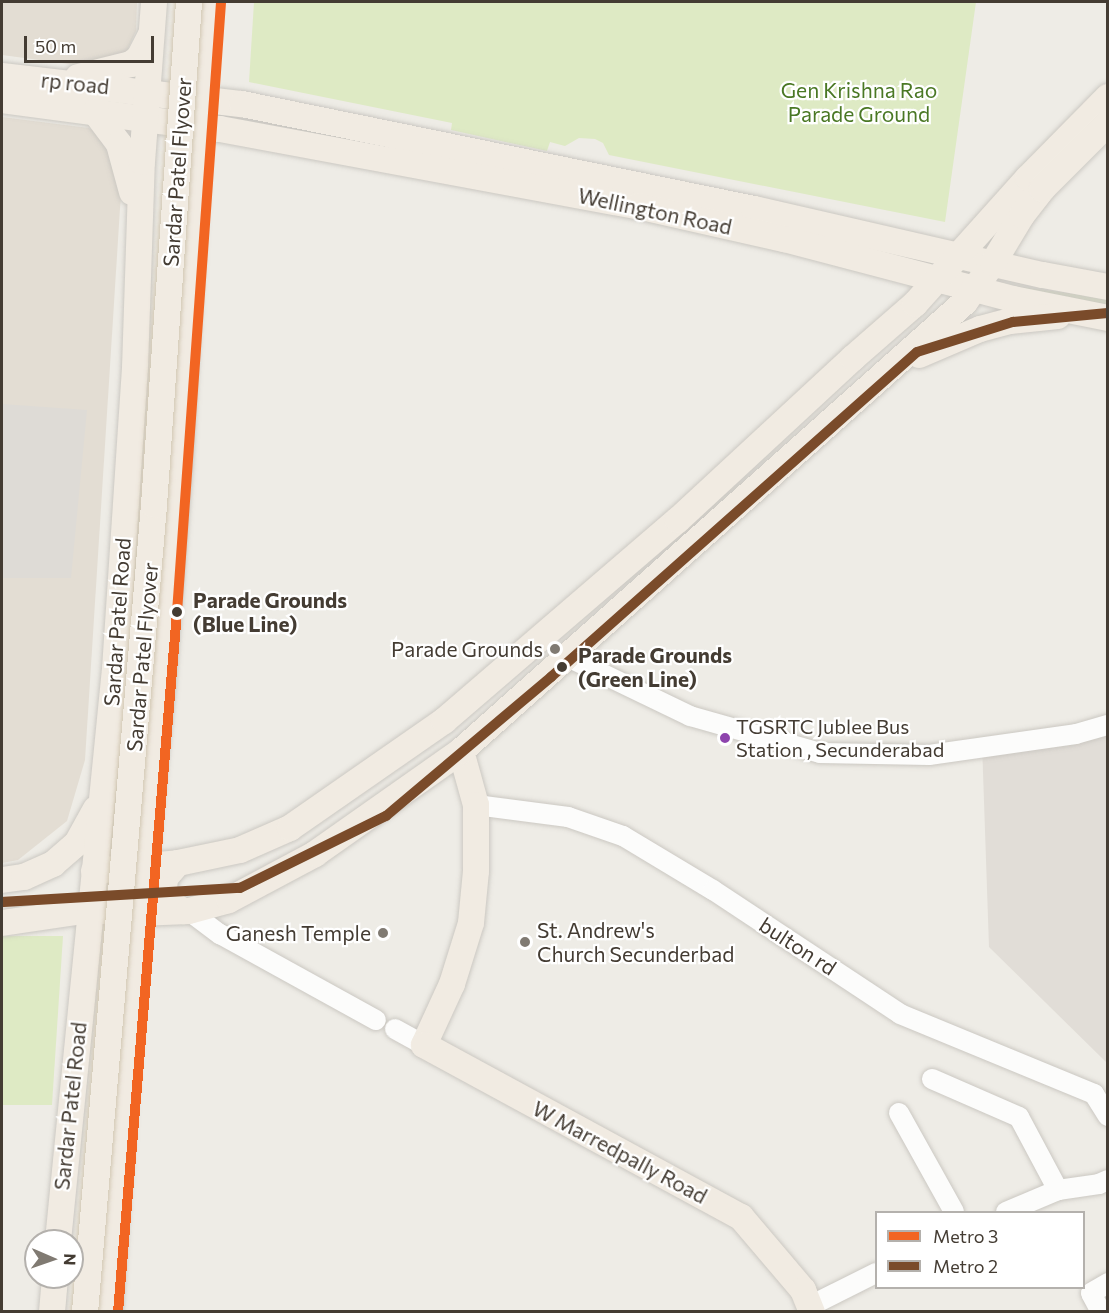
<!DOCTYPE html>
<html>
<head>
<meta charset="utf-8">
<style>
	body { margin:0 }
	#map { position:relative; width:1109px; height:1313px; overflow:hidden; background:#eeece6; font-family:Commissioner,sans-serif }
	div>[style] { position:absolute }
	.residential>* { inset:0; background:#e3ddd3 }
	.industrial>* { inset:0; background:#e1ddd7 }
	.green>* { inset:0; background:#deeac4 }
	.parking>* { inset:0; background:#dedbd6 }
	.roads { filter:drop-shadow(0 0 2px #cbc8c2) drop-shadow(0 0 2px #cbc8c2) }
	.minor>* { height:20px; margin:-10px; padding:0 10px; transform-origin:10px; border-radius:10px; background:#fcfcfb }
	.major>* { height:26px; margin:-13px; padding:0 13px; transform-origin:13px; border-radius:13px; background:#f1ebe2 }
	.bridges { filter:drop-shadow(0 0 2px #d2c7b3) drop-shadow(0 0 2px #d2c7b3) }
	.major-bridge>* { height:26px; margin:-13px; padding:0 13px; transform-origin:13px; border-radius:13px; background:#f1ebe2 }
	.metro-1>* { height:10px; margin:-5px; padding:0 5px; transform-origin:5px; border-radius:5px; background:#f26522 }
	.metro-2>* { height:10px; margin:-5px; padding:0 5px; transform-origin:5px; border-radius:5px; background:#7a4b2a }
	.dots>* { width:16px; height:16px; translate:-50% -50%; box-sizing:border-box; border:3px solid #fff; border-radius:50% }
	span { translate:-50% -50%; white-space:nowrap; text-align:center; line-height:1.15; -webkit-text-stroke:4.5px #fff; paint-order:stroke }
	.bus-label { font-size:20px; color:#443c33 }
	.left { translate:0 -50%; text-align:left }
	.street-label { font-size:21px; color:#443c33 }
	.park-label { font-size:21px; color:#4a7824 }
	.stop-label { font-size:21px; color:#443c33; font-weight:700 }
	.poi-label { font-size:21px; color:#443c33 }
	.right { translate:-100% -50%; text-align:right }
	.frame { position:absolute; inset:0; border:3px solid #443c33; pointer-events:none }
	.legend { position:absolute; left:875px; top:1211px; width:210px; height:78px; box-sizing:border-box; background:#fff; border:2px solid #b4b1ad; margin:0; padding:8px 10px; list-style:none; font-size:18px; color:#443c33 }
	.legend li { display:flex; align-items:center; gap:12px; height:30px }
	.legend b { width:30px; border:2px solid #b4b1ad }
	.north { position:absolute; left:24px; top:1229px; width:60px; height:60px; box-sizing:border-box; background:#fff; border:2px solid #b4b1ad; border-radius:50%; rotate:92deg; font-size:16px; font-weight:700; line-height:24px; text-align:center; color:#443c33 }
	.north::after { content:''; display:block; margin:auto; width:21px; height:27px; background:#807a72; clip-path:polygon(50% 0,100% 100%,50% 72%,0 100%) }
	.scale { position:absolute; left:24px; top:36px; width:130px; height:27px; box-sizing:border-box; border:3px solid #443c33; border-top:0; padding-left:8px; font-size:18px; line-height:21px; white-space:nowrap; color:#443c33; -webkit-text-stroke:4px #fff; paint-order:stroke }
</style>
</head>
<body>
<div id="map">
	<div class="residential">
		<div style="clip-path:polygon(2px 2px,137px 2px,136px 31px,123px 60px,91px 67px,2px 55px)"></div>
		<div style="clip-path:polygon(2px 117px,89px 128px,112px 145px,122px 177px,85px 760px,67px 821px,18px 860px,2px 863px)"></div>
	</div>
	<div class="industrial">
		<div style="clip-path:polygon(1107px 724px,1107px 1063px,989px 947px,982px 743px)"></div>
	</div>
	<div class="green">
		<div style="clip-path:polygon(254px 2px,976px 2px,945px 222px,609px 155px,603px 143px,595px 139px,579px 138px,565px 146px,550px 142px,547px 151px,451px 130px,452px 123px,249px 82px)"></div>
		<div style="clip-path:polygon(1012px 286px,1107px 298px,1107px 305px)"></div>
		<div style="clip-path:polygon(2px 936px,63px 936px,52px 1105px,2px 1105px)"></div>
	</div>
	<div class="parking">
		<div style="clip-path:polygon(2px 404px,87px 410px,71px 578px,2px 578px)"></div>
	</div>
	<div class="roads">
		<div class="minor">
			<div style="left:568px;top:657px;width:136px;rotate:25.8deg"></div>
			<div style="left:690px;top:716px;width:135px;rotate:15.9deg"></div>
			<div style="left:820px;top:753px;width:109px;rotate:1.1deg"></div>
			<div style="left:929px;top:755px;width:148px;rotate:-8.1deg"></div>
			<div style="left:1076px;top:734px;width:33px;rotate:-16deg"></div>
			<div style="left:476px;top:805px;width:93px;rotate:7.4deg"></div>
			<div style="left:568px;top:817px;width:58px;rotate:19.1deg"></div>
			<div style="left:623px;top:836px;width:105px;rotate:31deg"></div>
			<div style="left:713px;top:890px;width:224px;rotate:33.5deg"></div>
			<div style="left:900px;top:1014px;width:210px;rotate:22.4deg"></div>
			<div style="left:1094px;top:1094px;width:26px;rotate:58deg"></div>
			<div style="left:189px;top:911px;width:39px;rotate:37deg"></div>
			<div style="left:220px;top:934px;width:178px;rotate:28.9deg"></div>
			<div style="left:395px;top:1029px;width:33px;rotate:29deg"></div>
			<div style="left:932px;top:1079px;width:95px;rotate:23.6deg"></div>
			<div style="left:1019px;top:1117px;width:83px;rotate:61.9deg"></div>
			<div style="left:899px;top:1113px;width:113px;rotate:60.9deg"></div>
			<div style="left:1006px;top:1212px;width:56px;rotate:-22.9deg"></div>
			<div style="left:1058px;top:1190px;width:41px;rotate:-8.3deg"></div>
			<div style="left:1099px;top:1184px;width:10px;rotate:-24deg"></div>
			<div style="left:810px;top:1306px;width:74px;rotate:-26.6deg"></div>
			<div style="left:1101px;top:1312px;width:21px;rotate:-118deg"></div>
			<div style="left:1091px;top:1293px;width:20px;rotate:-30deg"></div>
		</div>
		<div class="major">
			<div style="left:2px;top:76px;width:242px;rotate:6.7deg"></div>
			<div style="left:242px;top:104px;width:523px;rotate:11.59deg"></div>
			<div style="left:754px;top:209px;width:296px;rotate:12.9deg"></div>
			<div style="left:1043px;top:275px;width:66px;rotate:10.5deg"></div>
			<div style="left:78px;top:77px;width:55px;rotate:-13.8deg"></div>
			<div style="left:131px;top:64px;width:10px;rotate:-37deg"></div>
			<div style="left:139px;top:58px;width:25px;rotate:-63deg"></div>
			<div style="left:2px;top:100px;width:220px;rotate:7.6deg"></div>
			<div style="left:220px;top:129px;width:424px;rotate:10.5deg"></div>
			<div style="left:637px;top:206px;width:151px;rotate:12.7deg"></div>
			<div style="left:784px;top:239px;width:237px;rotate:14.7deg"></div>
			<div style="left:1013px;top:299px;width:97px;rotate:11.3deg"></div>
			<div style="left:95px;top:112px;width:40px;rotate:53deg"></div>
			<div style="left:119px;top:144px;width:50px;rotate:74.8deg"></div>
			<div style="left:919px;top:355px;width:66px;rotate:-23.1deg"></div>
			<div style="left:980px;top:329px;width:31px;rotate:-15deg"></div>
			<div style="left:1010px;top:321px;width:48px;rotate:-5.9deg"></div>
			<div style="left:461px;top:751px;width:56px;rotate:74.5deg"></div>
			<div style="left:476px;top:805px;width:66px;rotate:90deg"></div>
			<div style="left:476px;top:871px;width:52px;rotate:95.5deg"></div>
			<div style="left:471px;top:923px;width:64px;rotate:107.3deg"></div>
			<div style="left:452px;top:984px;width:67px;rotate:114.7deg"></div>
			<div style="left:424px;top:1045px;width:361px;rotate:28.5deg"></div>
			<div style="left:741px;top:1217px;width:96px;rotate:49.7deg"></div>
			<div style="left:803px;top:1290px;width:24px;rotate:68deg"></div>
			<div style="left:178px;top:863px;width:20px;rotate:131deg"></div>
			<div style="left:165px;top:878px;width:12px;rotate:95deg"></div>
			<div style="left:164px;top:890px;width:13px;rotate:67deg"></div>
			<div style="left:169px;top:902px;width:17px;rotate:33deg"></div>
			<div style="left:94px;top:871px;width:84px;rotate:-5.4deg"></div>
			<div style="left:178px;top:863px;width:63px;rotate:-11.8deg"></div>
			<div style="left:240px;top:850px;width:55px;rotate:-23.7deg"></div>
			<div style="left:290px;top:828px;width:188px;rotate:-34.8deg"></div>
			<div style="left:444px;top:721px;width:308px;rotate:-40.7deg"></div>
			<div style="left:678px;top:520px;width:238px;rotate:-42.8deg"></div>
			<div style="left:853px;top:358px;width:82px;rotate:-41.1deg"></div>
			<div style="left:915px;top:304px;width:169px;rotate:-48.1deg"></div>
			<div style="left:1028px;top:178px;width:114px;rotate:-45.4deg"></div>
			<div style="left:2px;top:880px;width:22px;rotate:-8deg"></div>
			<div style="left:24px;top:877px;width:32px;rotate:-24deg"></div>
			<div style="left:53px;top:864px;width:32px;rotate:-41deg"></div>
			<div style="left:77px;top:843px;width:39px;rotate:-61deg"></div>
			<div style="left:2px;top:923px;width:89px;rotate:-8.4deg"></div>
			<div style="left:90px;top:910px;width:48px;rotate:3.6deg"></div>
			<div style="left:138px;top:913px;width:51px;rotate:-2.2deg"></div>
			<div style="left:189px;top:911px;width:41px;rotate:-15.4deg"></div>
			<div style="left:229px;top:900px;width:98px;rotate:-28.1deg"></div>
			<div style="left:315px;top:854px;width:179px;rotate:-35.2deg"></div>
			<div style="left:461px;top:751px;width:675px;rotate:-41.7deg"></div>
			<div style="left:965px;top:302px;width:48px;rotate:-54.3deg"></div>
			<div style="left:993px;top:263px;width:56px;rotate:-58.9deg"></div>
			<div style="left:1022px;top:215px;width:33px;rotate:-52deg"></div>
			<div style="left:1042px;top:189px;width:93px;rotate:-45deg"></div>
			<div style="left:58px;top:1241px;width:575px;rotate:-84.31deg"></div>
			<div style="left:115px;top:669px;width:302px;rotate:-86.2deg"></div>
			<div style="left:135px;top:368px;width:206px;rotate:-88.1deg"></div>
			<div style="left:142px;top:162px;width:160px;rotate:-85.7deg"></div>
			<div style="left:52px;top:1312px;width:35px;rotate:-85deg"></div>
			<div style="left:109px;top:1312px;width:336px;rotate:-86.1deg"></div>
			<div style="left:132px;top:977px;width:292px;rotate:-84.1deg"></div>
			<div style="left:162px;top:687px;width:221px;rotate:-85.6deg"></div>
			<div style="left:179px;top:467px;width:466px;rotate:-86.7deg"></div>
		</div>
	</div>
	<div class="bridges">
		<div class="major-bridge">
			<div style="left:85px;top:1312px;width:810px;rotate:-85.11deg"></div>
			<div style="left:154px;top:505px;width:504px;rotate:-86.02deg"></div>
		</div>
	</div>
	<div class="metro-1">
		<div style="left:118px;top:1312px;width:702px;rotate:-85.18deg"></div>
		<div style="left:177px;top:612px;width:612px;rotate:-85.87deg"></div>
	</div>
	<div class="metro-2">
		<div style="left:2px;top:902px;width:238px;rotate:-3.4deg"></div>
		<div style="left:240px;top:888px;width:163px;rotate:-26.3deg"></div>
		<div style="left:386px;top:816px;width:216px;rotate:-40.1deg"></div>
		<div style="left:551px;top:677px;width:489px;rotate:-41.6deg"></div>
		<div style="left:917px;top:352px;width:101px;rotate:-17.4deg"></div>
		<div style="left:1013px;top:322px;width:95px;rotate:-5.4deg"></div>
	</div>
	<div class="dots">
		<div style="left:177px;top:612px;background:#443c33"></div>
		<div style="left:555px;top:649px;background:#807a72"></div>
		<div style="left:562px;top:667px;background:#443c33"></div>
		<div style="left:725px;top:738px;background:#8e44ad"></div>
		<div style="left:383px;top:933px;background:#807a72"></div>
		<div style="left:525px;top:942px;background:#807a72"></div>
	</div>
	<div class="bus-label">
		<span class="left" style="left:736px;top:738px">TGSRTC Jublee Bus<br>Station , Secunderabad</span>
	</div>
	<div class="street-label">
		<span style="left:75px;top:83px;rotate:6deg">rp road</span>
		<span style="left:177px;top:172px;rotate:-86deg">Sardar Patel Flyover</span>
		<span style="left:655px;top:211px;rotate:12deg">Wellington Road</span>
		<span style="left:117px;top:622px;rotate:-86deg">Sardar Patel Road</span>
		<span style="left:142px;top:657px;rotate:-85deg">Sardar Patel Flyover</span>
		<span style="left:798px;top:946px;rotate:33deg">bulton rd</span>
		<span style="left:70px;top:1106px;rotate:-84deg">Sardar Patel Road</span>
		<span style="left:620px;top:1152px;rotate:28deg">W Marredpally Road</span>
	</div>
	<div class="park-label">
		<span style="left:859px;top:102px">Gen Krishna Rao<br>Parade Ground</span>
	</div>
	<div class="stop-label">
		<span class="left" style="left:193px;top:612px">Parade Grounds<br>(Blue Line)</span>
		<span class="left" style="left:578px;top:667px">Parade Grounds<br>(Green Line)</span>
	</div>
	<div class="poi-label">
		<span class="right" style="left:543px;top:649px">Parade Grounds</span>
		<span class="left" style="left:537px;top:942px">St. Andrew's<br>Church Secunderbad</span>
		<span class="right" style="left:371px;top:933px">Ganesh Temple</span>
	</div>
	<div class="frame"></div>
	<ul class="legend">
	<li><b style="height:8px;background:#f26522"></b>Metro 3</li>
	<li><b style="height:8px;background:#7a4b2a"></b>Metro 2</li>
	</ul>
	<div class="north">N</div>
	<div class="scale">50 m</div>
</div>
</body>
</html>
